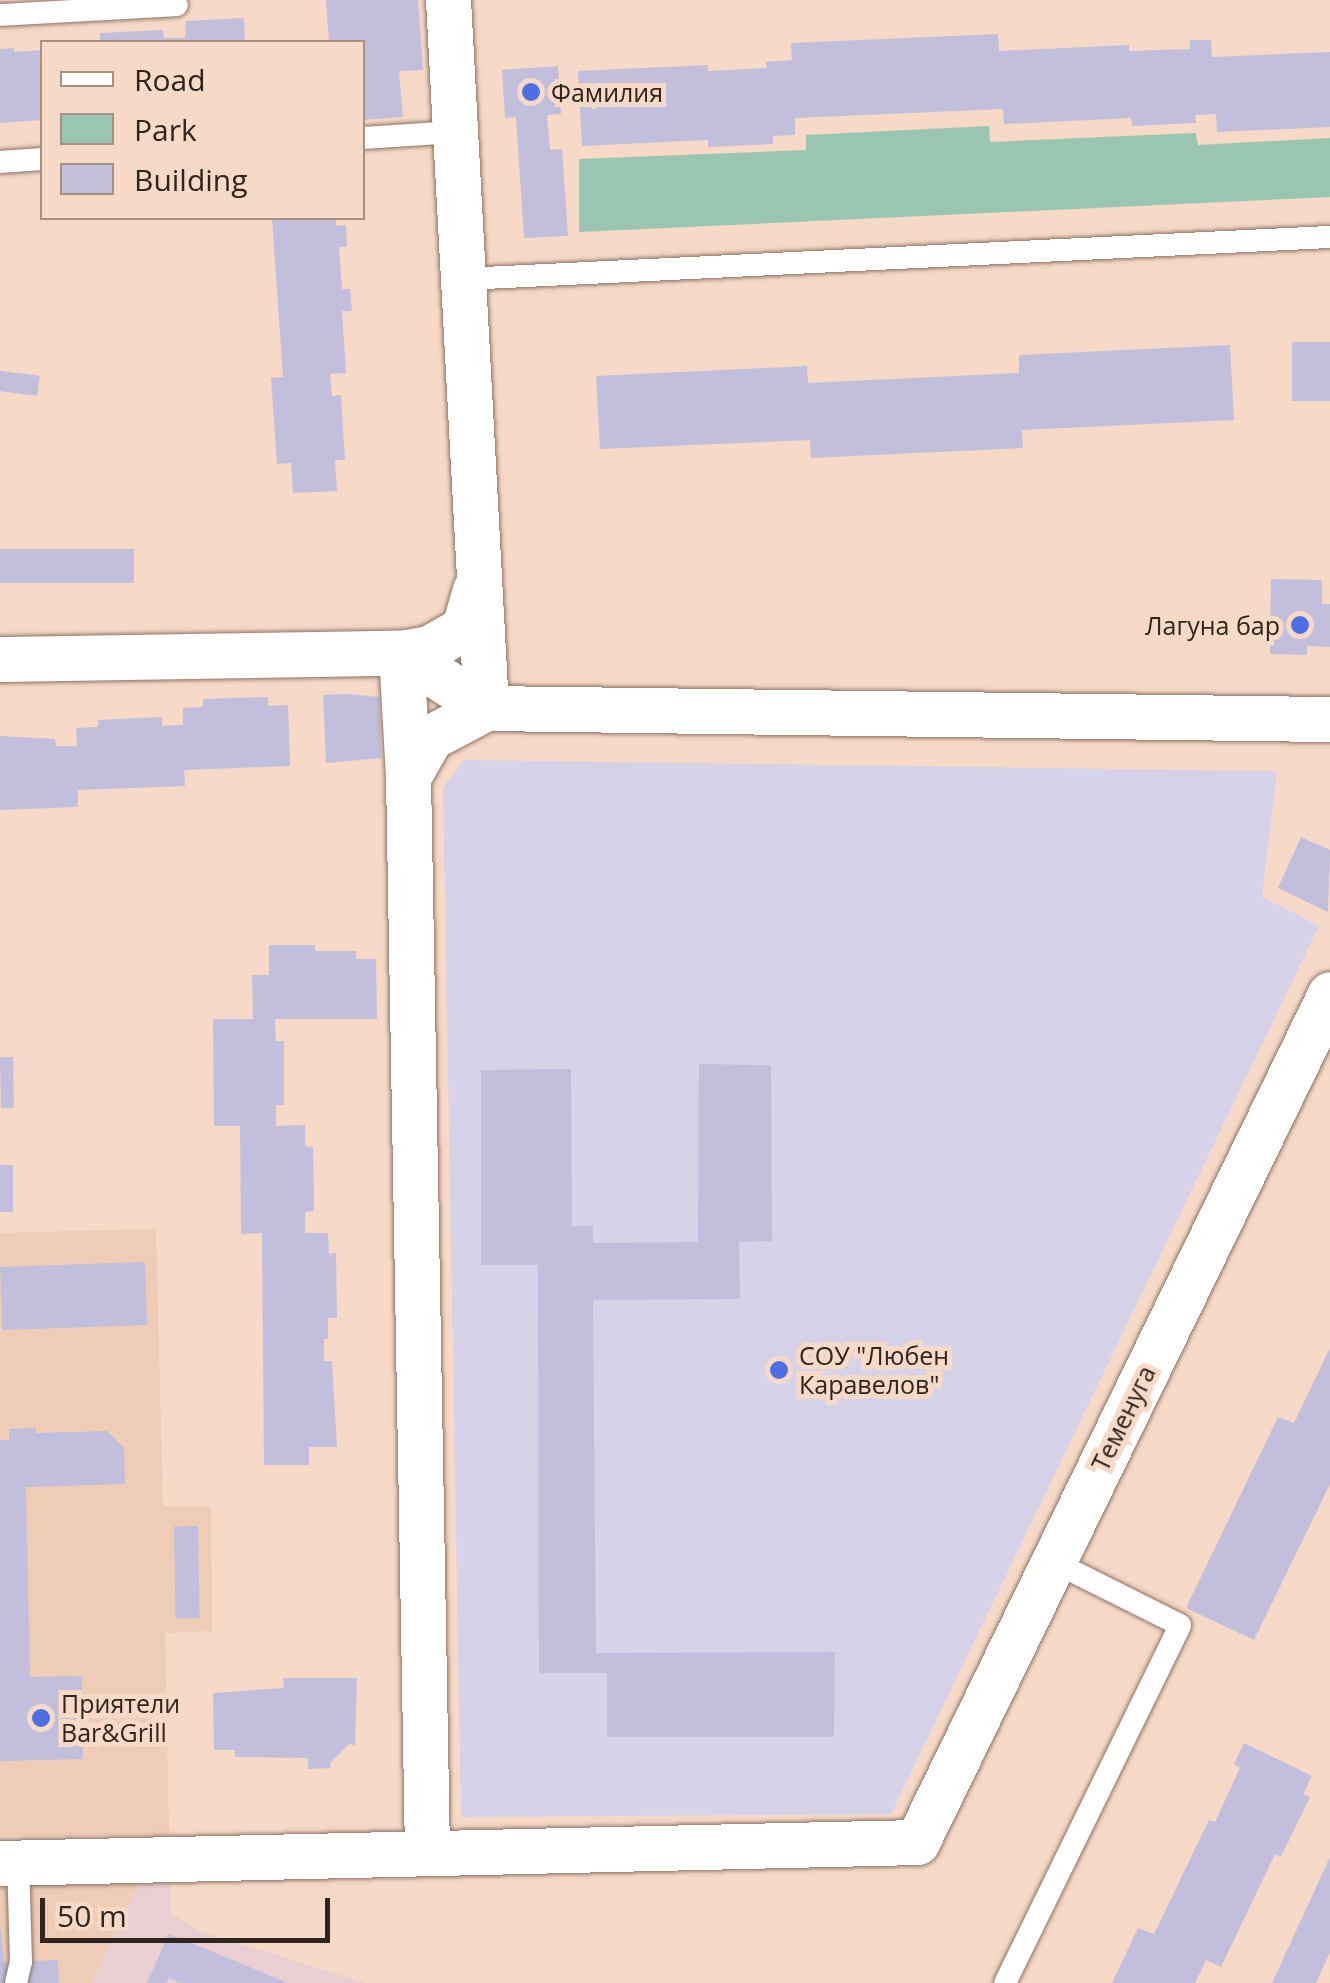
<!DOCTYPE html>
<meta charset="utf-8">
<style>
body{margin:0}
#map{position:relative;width:1330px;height:1983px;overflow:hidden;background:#f6d9c7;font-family:"Open Sans",sans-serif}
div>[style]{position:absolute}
.built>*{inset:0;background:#eeccb5}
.industrial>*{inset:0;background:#e9ced2}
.education>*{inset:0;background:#d6d3e9}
.green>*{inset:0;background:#9ac6b1}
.building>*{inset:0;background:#c1bfdc;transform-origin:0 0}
.roads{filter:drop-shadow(0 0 2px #8d7363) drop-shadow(0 0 2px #8d7363)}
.service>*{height:22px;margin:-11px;padding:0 11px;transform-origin:11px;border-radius:11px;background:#fff}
.minor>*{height:45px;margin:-22.5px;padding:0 22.5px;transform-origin:22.5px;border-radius:22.5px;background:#fff}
.dots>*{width:28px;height:28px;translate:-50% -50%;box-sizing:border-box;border:5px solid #f6d9c7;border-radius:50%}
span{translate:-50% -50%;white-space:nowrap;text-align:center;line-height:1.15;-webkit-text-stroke:10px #f6d9c7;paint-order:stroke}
.poi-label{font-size:25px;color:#30251e}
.left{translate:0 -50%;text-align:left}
.right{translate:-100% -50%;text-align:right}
.street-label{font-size:25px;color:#30251e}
.legend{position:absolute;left:40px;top:40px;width:325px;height:180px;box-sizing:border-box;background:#f6d9c7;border:2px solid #a79183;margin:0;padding:12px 18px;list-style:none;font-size:30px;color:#30251e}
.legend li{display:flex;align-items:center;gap:20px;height:50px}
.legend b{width:50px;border:2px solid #a79183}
.scale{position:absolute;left:40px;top:1898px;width:290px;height:45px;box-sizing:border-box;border:5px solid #30251e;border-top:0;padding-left:12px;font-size:30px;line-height:35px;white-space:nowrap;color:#30251e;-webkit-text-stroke:8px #f6d9c7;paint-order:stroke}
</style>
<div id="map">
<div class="built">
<div style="clip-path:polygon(156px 1229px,163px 1506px,211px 1507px,212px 1631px,165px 1633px,169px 1835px,0 1836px,0 1233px)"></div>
<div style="clip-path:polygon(141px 1878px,92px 1983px,0 1983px,0 1880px)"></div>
</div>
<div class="industrial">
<div style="clip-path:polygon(141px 1878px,170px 1878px,171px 1914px,202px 1932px,365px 1983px,92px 1983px)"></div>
</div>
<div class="education">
<div style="clip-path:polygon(464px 760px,1277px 771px,1262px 897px,1319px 926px,891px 1814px,461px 1817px,443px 788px)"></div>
</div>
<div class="green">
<div style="clip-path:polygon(989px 126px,990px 142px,1196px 133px,1198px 145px,1330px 138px,1330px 197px,579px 232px,579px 159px,806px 150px,806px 135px)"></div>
</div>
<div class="building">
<div style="clip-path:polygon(326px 0,418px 0,423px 70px,399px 71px,403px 117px,362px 120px,362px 42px,329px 42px)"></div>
<div style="clip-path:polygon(244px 18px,245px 42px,100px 42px,100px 33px,163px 30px,164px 38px,185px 38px,186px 21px)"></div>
<div style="clip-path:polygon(998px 34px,999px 51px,1129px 45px,1129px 51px,1190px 49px,1190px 40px,1211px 40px,1212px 57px,1330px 52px,1330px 127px,1217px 132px,1216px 114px,1195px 115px,1196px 123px,1132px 126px,1131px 118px,1004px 124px,1003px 109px,795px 118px,795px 135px,773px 136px,773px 144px,708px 147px,708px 140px,582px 146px,578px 71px,708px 65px,708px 71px,767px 68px,766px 62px,792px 60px,791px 43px)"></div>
<div style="clip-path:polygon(14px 48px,14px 52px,42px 50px,42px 120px,0 123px,0 49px)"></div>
<div style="clip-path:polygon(558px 66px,561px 114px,547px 115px,550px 150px,562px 149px,568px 236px,524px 238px,516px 117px,505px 118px,502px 70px)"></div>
<div style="clip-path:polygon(272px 218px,336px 218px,336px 226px,346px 225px,347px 247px,339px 247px,342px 289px,350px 289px,352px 311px,342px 311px,346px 373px,330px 374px,332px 396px,341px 395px,345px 460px,335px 460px,337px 491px,293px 493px,291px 463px,277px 464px,271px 378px,283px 377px)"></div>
<div style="left:1330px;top:342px;width:59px;height:38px;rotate:90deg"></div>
<div style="clip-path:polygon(1230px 345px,1234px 420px,1022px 430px,1023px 448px,811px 458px,810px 440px,600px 449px,596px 376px,807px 366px,808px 383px,1019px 373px,1019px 355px)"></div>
<div style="left:0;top:371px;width:40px;height:20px;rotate:7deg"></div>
<div style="left:134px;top:549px;width:34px;height:134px;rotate:90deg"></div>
<div style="clip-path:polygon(1271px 579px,1322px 580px,1322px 604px,1330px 604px,1330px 647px,1307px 646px,1307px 655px,1270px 654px)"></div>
<div style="clip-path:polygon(348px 694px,379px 697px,381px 758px,326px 763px,323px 695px)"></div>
<div style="clip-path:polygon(268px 697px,268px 706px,288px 705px,290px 766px,184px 770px,185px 786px,78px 790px,78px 807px,0 810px,0 736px,55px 739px,56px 746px,77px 746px,76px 728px,98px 727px,98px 720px,162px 717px,162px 726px,183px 725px,183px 708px,203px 707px,203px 699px)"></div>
<div style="clip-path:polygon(1301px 837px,1330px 850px,1328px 912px,1278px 888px)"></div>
<div style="clip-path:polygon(269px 945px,315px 945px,315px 951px,356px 951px,356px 959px,376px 959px,377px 1019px,275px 1019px,276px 1041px,284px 1041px,284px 1105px,276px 1105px,276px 1126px,305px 1125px,305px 1146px,313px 1147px,314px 1211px,305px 1212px,305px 1233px,328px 1233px,329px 1254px,336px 1253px,337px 1318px,328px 1318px,328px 1339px,324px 1339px,324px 1361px,332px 1361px,337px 1447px,309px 1447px,309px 1465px,264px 1465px,262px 1233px,241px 1234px,240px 1126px,214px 1126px,213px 1019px,253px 1019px,252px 975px,269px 975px)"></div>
<div style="left:13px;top:1057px;width:51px;height:13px;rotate:89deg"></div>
<div style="clip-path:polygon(699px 1064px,771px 1065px,772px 1241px,739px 1242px,740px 1299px,593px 1300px,596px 1653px,835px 1652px,834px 1737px,607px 1737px,607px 1673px,539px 1673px,538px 1265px,481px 1265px,481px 1070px,571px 1069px,572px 1226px,593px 1226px,593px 1243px,698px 1242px)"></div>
<div style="left:0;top:1165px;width:13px;height:47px"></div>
<div style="left:145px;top:1262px;width:63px;height:145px;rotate:88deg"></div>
<div style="clip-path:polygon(1330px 1348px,1330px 1484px,1254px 1640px,1186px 1608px,1278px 1417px,1294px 1423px)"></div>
<div style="clip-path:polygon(36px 1428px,36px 1433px,107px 1431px,124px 1448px,125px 1484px,26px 1487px,30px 1677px,82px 1676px,83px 1759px,0 1761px,0 1440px,9px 1440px,9px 1429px)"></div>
<div style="left:198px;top:1526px;width:92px;height:24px;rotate:89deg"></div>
<div style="clip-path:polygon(283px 1678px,357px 1678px,355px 1745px,349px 1744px,330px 1763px,331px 1768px,308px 1769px,308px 1758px,235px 1757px,235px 1750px,214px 1750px,213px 1693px,284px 1688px)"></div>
<div style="clip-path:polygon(1244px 1743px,1312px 1776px,1303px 1794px,1310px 1797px,1281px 1857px,1275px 1854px,1221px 1967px,1206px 1960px,1195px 1983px,1112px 1983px,1138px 1928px,1154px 1934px,1209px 1820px,1215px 1822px,1240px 1768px,1234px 1764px)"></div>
<div style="clip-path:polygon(1330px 1857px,1330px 1952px,1316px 1983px,1272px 1983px)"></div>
<div style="clip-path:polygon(0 1924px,4px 1962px,58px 1960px,59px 1983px,0 1983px)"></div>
<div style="clip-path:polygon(169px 1934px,288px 1983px,181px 1983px,169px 1978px,166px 1983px,147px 1983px)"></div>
</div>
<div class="roads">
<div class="service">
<div style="left:0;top:15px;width:177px;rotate:-3.2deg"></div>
<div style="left:362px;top:138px;width:94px;rotate:-3.7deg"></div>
<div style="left:0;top:162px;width:42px;rotate:-4.1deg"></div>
<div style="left:464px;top:279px;width:867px;rotate:-2.78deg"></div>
<div style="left:16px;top:1983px;width:22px;rotate:-77deg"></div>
<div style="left:21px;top:1962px;width:99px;rotate:-91.7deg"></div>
<div style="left:1005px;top:1983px;width:398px;rotate:-63.9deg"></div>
<div style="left:1180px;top:1625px;width:141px;rotate:-153.4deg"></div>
</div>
<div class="minor">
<div style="left:0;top:659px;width:401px;rotate:-0.9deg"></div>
<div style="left:401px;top:653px;width:101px;rotate:32.9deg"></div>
<div style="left:486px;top:708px;width:844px;rotate:0.75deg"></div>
<div style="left:408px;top:777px;width:124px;rotate:-93.2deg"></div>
<div style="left:401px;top:653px;width:28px;rotate:-10deg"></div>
<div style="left:429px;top:648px;width:40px;rotate:-29.7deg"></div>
<div style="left:464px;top:628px;width:40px;rotate:-74deg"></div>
<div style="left:427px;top:1853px;width:1076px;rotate:-91.01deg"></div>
<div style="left:408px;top:777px;width:46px;rotate:-60.1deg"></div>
<div style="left:431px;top:737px;width:62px;rotate:-27.8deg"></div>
<div style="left:486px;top:708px;width:709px;rotate:-93.07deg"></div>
<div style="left:0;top:1863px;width:917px;rotate:-1.31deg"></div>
<div style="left:917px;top:1842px;width:943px;rotate:-64.03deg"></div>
</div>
</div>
<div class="dots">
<div style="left:531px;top:92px;background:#4e6fe3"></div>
<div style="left:1300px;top:625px;background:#4e6fe3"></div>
<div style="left:779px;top:1370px;background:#4e6fe3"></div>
<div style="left:41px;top:1718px;background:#4e6fe3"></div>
</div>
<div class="poi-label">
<span class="left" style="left:551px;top:92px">Фамилия</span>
<span class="right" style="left:1280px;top:625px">Лагуна бар</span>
<span class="left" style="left:799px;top:1370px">СОУ "Любен<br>Каравелов"</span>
<span class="left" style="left:61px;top:1718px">Приятели<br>Bar&amp;Grill</span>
</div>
<div class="street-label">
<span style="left:1123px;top:1418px;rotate:-64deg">Теменуга</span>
</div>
<ul class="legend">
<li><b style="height:12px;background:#fff"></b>Road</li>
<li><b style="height:28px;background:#9ac6b1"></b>Park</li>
<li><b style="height:28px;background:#c1bfdc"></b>Building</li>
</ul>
<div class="scale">50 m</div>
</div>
